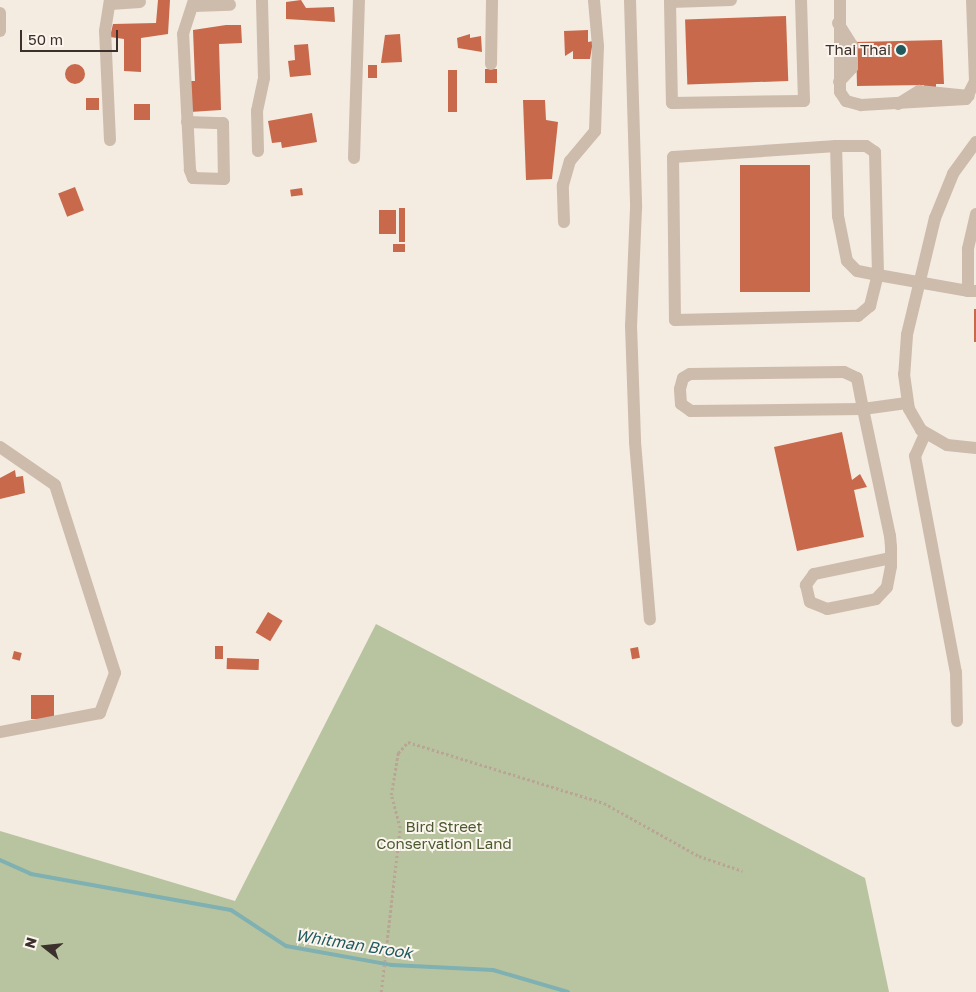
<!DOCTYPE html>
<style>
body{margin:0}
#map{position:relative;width:976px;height:992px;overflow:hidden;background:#f4ebe1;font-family:"Golos Text",sans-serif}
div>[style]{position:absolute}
.green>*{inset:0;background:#b8c4a0}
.stream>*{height:4px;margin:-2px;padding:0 2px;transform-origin:2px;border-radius:2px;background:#7fb0b2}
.building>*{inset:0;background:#c8694b;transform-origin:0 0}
.round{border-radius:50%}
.path>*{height:2.5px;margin-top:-1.25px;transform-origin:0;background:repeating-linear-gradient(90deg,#b9a596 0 2.5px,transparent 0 5px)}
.minor>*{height:12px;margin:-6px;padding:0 6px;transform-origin:6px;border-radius:6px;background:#cdbbac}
.dots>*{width:14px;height:14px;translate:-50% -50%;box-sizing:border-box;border:2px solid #fbf5ee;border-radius:50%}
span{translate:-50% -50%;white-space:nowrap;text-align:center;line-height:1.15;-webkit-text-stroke:4px #fbf5ee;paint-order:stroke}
.poi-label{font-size:15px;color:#3b302b}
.right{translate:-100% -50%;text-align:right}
.park-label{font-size:15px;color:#4a5a2e}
.water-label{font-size:16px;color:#1f5a5e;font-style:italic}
.north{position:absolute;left:20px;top:922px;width:50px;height:50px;-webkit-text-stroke:4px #fbf5ee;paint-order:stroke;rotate:286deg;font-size:14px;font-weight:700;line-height:20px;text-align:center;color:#3b302b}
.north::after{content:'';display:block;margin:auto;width:18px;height:22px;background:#3b302b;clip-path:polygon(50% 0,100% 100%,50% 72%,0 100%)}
.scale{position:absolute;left:20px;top:30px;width:98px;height:22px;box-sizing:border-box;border:2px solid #3b302b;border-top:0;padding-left:6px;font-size:15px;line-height:18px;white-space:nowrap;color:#3b302b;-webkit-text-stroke:4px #fbf5ee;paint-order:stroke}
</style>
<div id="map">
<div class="green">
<div style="clip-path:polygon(376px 624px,865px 878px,889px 992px,0 992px,0 831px,235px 901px)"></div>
</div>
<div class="stream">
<div style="left:0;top:860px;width:34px;rotate:24deg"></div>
<div style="left:31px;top:874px;width:203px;rotate:10.2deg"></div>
<div style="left:231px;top:910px;width:66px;rotate:33.2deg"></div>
<div style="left:286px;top:946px;width:108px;rotate:10.2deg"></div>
<div style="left:392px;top:965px;width:101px;rotate:2.8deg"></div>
<div style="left:493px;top:970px;width:78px;rotate:16.3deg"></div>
</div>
<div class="building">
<div style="clip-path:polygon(158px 0,170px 0,168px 34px,141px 38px,141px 72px,124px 71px,124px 39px,110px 37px,113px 24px,156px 23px)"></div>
<div style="clip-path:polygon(301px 0,306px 8px,334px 7px,335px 22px,286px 19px,286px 2px)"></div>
<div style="left:786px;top:16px;width:65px;height:101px;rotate:88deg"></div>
<div style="clip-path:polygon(226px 25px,241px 25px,242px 43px,219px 44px,221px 110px,190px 112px,189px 81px,195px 81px,193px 30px)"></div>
<div style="clip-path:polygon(588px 30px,588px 42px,593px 41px,590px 59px,573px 59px,573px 51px,565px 56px,564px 31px)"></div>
<div style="clip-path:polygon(400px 34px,402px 62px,381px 63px,385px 35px)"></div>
<div style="clip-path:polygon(470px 34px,470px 38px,481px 36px,482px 52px,458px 48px,457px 38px)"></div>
<div style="clip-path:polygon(942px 40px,944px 84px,936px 84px,936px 95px,925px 95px,924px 85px,857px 86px,856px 42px)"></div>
<div style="clip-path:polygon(308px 44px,311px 75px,290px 77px,288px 61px,295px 60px,294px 45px)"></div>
<div class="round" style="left:65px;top:64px;width:20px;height:20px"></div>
<div style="left:368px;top:65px;width:9px;height:13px"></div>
<div style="left:485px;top:69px;width:12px;height:14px"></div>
<div style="left:448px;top:70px;width:9px;height:42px"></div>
<div style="left:99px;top:98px;width:12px;height:13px;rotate:90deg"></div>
<div style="clip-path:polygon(523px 100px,545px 100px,546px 120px,558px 122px,552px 179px,526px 180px)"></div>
<div style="left:134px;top:104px;width:16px;height:16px"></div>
<div style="clip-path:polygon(312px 113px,317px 142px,282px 148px,281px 142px,272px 143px,268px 121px)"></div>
<div style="left:810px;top:165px;width:127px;height:70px;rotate:90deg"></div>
<div style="left:75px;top:187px;width:25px;height:18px;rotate:69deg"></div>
<div style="left:302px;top:188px;width:7px;height:12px;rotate:82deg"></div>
<div style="left:399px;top:208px;width:6px;height:34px"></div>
<div style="left:396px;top:210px;width:24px;height:17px;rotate:90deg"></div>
<div style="left:393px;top:244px;width:12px;height:8px"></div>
<div style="left:974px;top:309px;width:2px;height:33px"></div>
<div style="clip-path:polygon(842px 432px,852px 480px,860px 474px,867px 487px,854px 490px,864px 537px,797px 551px,774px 447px)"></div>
<div style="clip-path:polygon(15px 470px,16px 477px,23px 476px,25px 493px,0 499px,0 478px)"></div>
<div style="left:268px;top:612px;width:17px;height:24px;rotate:31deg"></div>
<div style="left:215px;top:646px;width:8px;height:13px"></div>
<div style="left:638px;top:647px;width:11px;height:8px;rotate:80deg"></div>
<div style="left:14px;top:651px;width:8px;height:8px;rotate:14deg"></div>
<div style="left:227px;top:658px;width:32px;height:11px;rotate:2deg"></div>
<div style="left:31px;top:695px;width:23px;height:24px"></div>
</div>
<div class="path">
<div style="left:381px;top:992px;width:165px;rotate:-83.4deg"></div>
<div style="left:400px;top:828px;width:34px;rotate:-105deg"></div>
<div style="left:391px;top:795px;width:43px;rotate:-80.5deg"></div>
<div style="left:398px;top:753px;width:15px;rotate:-48deg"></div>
<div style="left:408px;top:742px;width:205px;rotate:17.3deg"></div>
<div style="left:604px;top:803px;width:109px;rotate:29.2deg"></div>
<div style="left:699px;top:856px;width:46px;rotate:18.8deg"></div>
</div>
<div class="minor">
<div style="left:630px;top:0;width:208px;rotate:88.3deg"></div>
<div style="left:636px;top:208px;width:117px;rotate:92.4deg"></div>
<div style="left:631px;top:325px;width:117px;rotate:88deg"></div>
<div style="left:635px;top:442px;width:178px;rotate:85.2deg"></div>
<div style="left:731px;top:0;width:61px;rotate:178.1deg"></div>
<div style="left:670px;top:2px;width:101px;rotate:88.9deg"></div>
<div style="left:672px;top:103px;width:132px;rotate:-0.9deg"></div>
<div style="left:804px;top:101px;width:101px;rotate:-91.7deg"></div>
<div style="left:840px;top:0;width:92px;rotate:90deg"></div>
<div style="left:840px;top:92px;width:11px;rotate:56deg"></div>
<div style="left:846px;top:101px;width:16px;rotate:15deg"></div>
<div style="left:861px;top:105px;width:105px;rotate:-3.3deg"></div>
<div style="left:966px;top:99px;width:20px;rotate:-63deg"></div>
<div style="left:975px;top:81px;width:81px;rotate:-92.1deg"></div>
<div style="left:110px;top:4px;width:30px;rotate:-4deg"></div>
<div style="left:194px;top:6px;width:36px;rotate:-2deg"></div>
<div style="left:0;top:13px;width:18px;rotate:90deg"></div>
<div style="left:838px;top:23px;width:26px;rotate:58deg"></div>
<div style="left:852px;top:45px;width:23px;rotate:90deg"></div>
<div style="left:852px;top:68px;width:19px;rotate:133deg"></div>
<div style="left:491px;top:64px;width:64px;rotate:-89.1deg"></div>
<div style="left:898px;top:104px;width:25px;rotate:-32deg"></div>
<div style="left:919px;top:91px;width:50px;rotate:5.7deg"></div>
<div style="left:187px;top:122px;width:36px;rotate:2deg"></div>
<div style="left:223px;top:123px;width:56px;rotate:89deg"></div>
<div style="left:224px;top:179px;width:31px;rotate:-178deg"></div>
<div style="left:193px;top:178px;width:9px;rotate:-111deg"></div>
<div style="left:190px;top:170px;width:136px;rotate:-92.9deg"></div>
<div style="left:183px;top:34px;width:36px;rotate:-72deg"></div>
<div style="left:110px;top:140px;width:109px;rotate:-92.6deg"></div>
<div style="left:105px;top:31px;width:31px;rotate:-81deg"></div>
<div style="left:976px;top:142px;width:39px;rotate:126deg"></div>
<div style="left:953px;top:174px;width:48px;rotate:112.2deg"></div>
<div style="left:935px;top:218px;width:120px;rotate:103.5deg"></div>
<div style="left:907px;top:335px;width:39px;rotate:94deg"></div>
<div style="left:904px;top:374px;width:35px;rotate:82deg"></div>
<div style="left:909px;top:409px;width:24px;rotate:60deg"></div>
<div style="left:921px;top:430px;width:30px;rotate:30deg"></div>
<div style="left:947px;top:445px;width:29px;rotate:6deg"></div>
<div style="left:836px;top:146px;width:163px;rotate:176.1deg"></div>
<div style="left:673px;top:157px;width:163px;rotate:89.3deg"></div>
<div style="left:675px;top:320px;width:183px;rotate:-1.3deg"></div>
<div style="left:858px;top:316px;width:16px;rotate:-40deg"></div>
<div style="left:870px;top:306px;width:32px;rotate:-76deg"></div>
<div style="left:878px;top:275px;width:91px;rotate:10.1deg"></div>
<div style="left:836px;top:146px;width:30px"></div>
<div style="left:866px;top:146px;width:11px;rotate:34deg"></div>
<div style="left:875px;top:152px;width:123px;rotate:88.6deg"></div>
<div style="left:878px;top:275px;width:21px;rotate:-169deg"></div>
<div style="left:857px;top:271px;width:14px;rotate:-135deg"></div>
<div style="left:847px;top:261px;width:46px;rotate:-101.3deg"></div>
<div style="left:838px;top:216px;width:70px;rotate:-91.6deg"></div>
<div style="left:258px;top:151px;width:40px;rotate:-91.4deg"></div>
<div style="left:257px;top:111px;width:34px;rotate:-78deg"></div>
<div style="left:264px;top:78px;width:78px;rotate:-91.5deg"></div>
<div style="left:354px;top:158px;width:158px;rotate:-88.2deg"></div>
<div style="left:976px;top:214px;width:36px;rotate:103deg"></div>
<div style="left:968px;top:249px;width:42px;rotate:90deg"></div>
<div style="left:968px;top:291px;width:8px"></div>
<div style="left:564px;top:222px;width:37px;rotate:-92deg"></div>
<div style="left:563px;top:185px;width:25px;rotate:-74deg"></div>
<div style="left:570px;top:161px;width:39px;rotate:-50deg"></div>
<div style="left:595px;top:131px;width:85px;rotate:-88deg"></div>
<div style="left:598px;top:46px;width:46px;rotate:-95deg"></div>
<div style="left:925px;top:434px;width:24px;rotate:114deg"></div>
<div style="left:915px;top:456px;width:220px;rotate:79.3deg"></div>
<div style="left:956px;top:672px;width:49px;rotate:88.8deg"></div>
<div style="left:0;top:447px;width:67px;rotate:34.6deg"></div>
<div style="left:55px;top:485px;width:197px;rotate:72.3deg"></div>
<div style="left:115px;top:673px;width:43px;rotate:110.6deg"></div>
<div style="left:100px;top:713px;width:102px;rotate:169.2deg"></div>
<div style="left:891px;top:558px;width:79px;rotate:168.3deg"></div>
<div style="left:814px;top:574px;width:14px;rotate:126deg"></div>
<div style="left:806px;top:585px;width:17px;rotate:77deg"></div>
<div style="left:810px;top:602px;width:18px;rotate:22deg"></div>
<div style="left:827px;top:609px;width:50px;rotate:-11.5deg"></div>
<div style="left:876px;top:599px;width:16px;rotate:-47deg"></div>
<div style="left:887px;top:587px;width:21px;rotate:-79deg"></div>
<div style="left:891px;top:566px;width:19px;rotate:-90deg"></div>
<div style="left:891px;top:547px;width:11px;rotate:-95deg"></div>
<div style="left:890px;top:536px;width:130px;rotate:-102deg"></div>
<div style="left:863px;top:409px;width:172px;rotate:179.3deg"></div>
<div style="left:691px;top:411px;width:12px;rotate:-145deg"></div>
<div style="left:681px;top:404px;width:15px;rotate:-94deg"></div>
<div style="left:680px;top:389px;width:11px;rotate:-75deg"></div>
<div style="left:683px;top:378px;width:8px;rotate:-30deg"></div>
<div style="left:690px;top:374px;width:154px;rotate:-0.7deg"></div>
<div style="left:844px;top:372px;width:14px;rotate:25deg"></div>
<div style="left:857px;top:378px;width:32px;rotate:79deg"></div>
<div style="left:863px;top:409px;width:44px;rotate:-7.8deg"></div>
</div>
<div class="dots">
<div style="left:901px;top:50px;background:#1f5a5e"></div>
</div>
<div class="poi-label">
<span class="right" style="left:891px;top:50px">Thai Thai</span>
</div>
<div class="park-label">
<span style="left:444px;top:835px">Bird Street<br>Conservation Land</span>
</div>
<div class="water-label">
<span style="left:354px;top:944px;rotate:9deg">Whitman Brook</span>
</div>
<div class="north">N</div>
<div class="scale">50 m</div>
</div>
